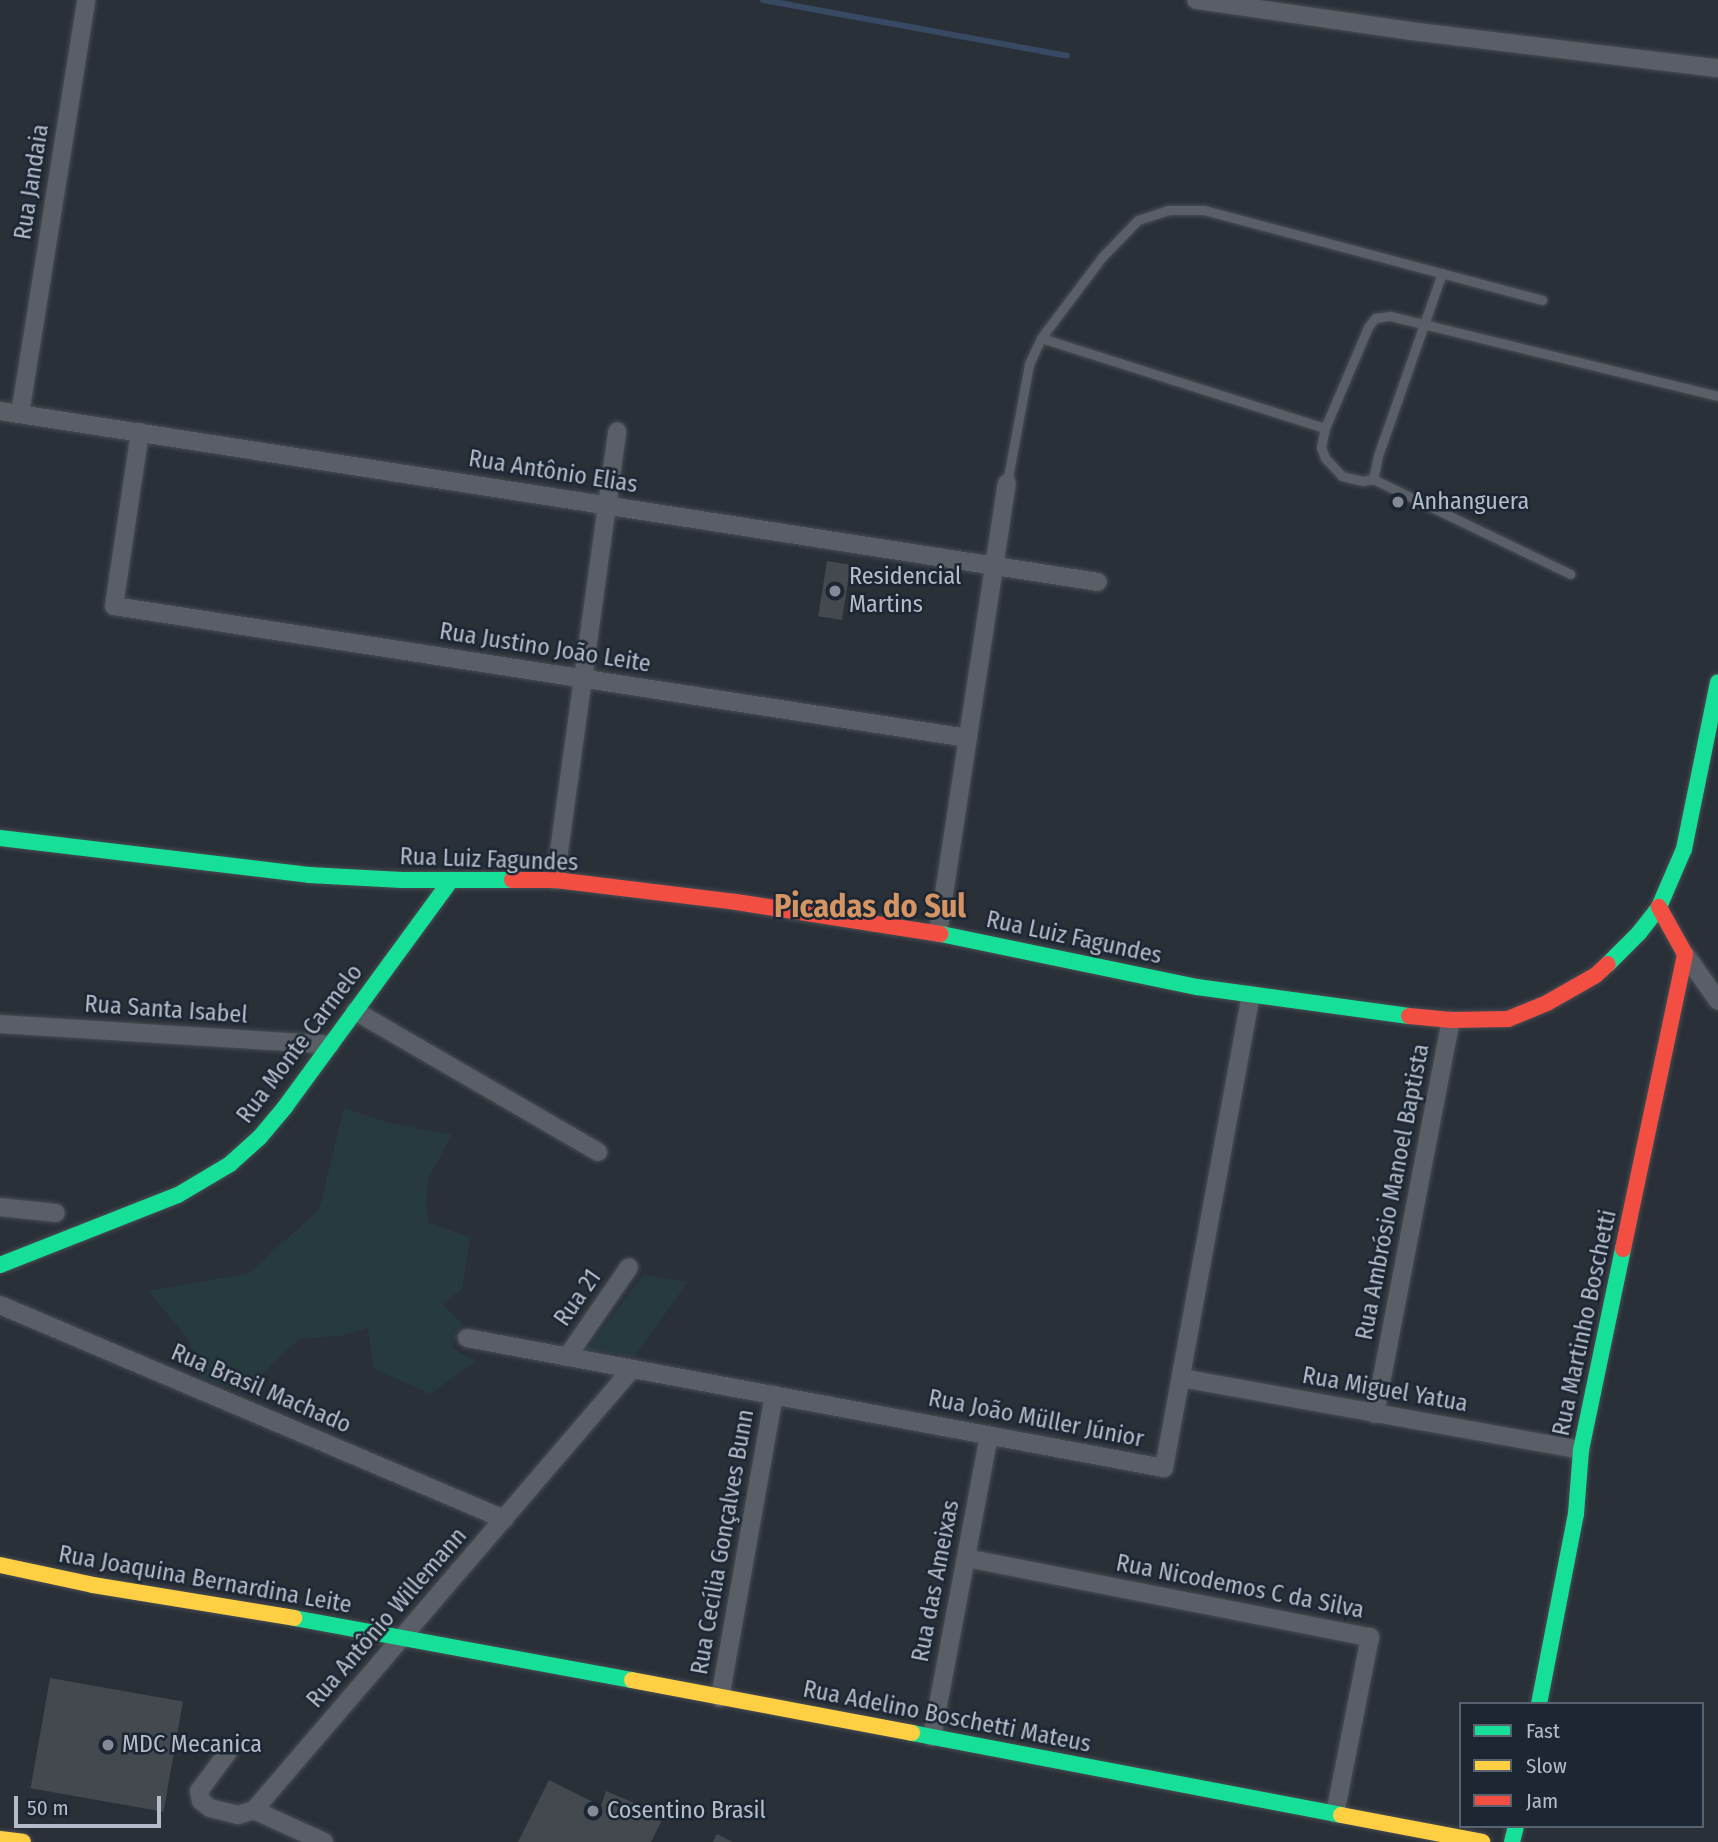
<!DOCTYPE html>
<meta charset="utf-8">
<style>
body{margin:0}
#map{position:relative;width:1718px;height:1842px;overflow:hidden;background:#2a3038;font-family:"Fira Sans Condensed",sans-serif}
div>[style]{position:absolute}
.green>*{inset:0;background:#273a3e}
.stream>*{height:6px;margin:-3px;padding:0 3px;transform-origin:3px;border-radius:3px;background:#384963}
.building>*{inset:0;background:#444950;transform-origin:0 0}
.roads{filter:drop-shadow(0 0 2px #484c53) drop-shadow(0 0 2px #484c53)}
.lane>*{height:9px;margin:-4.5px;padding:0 4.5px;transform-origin:4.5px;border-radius:4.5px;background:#5a5e66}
.street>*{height:18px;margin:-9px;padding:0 9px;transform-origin:9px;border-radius:9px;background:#5a5e66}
.fast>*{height:16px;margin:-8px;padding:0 8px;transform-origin:8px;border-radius:8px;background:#16e098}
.slow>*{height:16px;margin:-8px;padding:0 8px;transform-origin:8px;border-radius:8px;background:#ffcf43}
.jam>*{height:16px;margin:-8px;padding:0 8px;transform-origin:8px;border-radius:8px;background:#f24e42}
.dots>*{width:19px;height:19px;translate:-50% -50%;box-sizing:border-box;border:4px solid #1d2633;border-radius:50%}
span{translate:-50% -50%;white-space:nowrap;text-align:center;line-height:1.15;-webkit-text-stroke:5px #1d2633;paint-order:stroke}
.street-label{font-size:24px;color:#b4bcc9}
.poi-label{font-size:24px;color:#b4bcc9}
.left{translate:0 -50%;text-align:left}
.district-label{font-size:32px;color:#d59563;font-weight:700}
.legend{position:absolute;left:1459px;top:1702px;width:245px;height:126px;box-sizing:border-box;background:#1d2633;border:2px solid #59626f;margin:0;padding:9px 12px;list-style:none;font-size:21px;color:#b4bcc9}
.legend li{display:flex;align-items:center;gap:14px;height:35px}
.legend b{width:35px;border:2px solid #59626f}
.scale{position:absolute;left:14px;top:1796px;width:147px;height:32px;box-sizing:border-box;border:4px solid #b4bcc9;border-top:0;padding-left:9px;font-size:21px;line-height:24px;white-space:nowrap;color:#b4bcc9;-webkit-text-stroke:5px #1d2633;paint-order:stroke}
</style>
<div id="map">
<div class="green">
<div style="clip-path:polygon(344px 1108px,390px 1123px,452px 1135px,428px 1179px,426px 1207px,429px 1223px,470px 1237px,462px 1289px,442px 1304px,463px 1324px,452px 1348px,476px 1361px,430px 1394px,373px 1368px,368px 1328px,340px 1336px,299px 1339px,242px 1393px,200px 1377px,189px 1340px,148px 1291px,249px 1273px,319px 1210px)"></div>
<div style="clip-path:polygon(643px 1275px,688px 1282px,634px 1357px,587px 1349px)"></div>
</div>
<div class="stream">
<div style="left:763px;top:0;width:309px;rotate:10.4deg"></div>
</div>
<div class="building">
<div style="left:827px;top:561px;width:24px;height:56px;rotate:9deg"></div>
<div style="left:50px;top:1678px;width:135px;height:112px;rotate:10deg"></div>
<div style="clip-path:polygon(549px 1780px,601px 1806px,606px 1791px,664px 1816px,651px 1842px,518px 1842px)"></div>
<div style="clip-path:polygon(717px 1834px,733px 1842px,713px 1842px)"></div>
</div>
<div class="roads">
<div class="lane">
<div style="left:1442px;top:273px;width:194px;rotate:109.3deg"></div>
<div style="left:1378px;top:456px;width:24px;rotate:102deg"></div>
<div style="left:1373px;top:479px;width:219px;rotate:25.7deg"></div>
<div style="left:1041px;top:338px;width:298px;rotate:17.6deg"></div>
<div style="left:1373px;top:479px;width:10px;rotate:169deg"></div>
<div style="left:1363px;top:481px;width:22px;rotate:-167deg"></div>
<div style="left:1342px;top:476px;width:25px;rotate:-133deg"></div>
<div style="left:1325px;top:458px;width:12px;rotate:-110deg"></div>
<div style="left:1321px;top:447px;width:19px;rotate:-78deg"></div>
<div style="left:1325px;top:428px;width:110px;rotate:-66.9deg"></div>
<div style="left:1368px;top:327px;width:11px;rotate:-52deg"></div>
<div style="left:1375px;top:318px;width:15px;rotate:-8deg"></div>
<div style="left:1390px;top:316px;width:338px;rotate:13.7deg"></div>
<div style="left:1007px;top:483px;width:121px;rotate:-79.5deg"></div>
<div style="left:1029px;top:364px;width:29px;rotate:-65deg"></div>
<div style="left:1041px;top:338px;width:101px;rotate:-53deg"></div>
<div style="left:1102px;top:257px;width:52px;rotate:-45.8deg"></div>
<div style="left:1138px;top:220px;width:32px;rotate:-18deg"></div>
<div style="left:1168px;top:210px;width:36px"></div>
<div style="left:1204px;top:210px;width:350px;rotate:14.9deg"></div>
</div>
<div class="street">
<div style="left:1196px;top:0;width:216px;rotate:8.2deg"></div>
<div style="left:1410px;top:31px;width:310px;rotate:6.9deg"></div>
<div style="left:0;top:411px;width:1111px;rotate:8.85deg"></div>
<div style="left:20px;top:414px;width:419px;rotate:-80.9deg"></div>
<div style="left:140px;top:432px;width:176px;rotate:98.5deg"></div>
<div style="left:114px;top:606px;width:864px;rotate:8.79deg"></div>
<div style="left:555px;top:880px;width:453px;rotate:-82.1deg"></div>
<div style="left:938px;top:933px;width:455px;rotate:-81.3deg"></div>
<div style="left:1685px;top:954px;width:57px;rotate:54.9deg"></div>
<div style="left:355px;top:1011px;width:281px;rotate:30.1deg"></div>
<div style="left:0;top:1024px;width:331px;rotate:3.6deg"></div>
<div style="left:0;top:1207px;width:56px;rotate:6.1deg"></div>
<div style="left:0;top:1305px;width:548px;rotate:23.01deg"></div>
<div style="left:467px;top:1338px;width:709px;rotate:10.57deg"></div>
<div style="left:1164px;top:1468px;width:481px;rotate:-79.6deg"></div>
<div style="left:567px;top:1357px;width:109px;rotate:-55.4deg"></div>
<div style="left:1181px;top:1378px;width:406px;rotate:10.2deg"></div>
<div style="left:1375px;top:1414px;width:401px;rotate:-79.1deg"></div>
<div style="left:966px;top:1558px;width:412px;rotate:11.1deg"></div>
<div style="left:1370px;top:1637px;width:180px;rotate:101.2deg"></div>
<div style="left:720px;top:1698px;width:308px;rotate:-79.9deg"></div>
<div style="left:932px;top:1737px;width:307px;rotate:-79.3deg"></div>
<div style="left:228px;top:1752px;width:49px;rotate:126.6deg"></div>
<div style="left:199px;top:1791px;width:10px;rotate:79deg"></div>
<div style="left:201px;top:1801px;width:11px;rotate:38deg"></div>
<div style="left:210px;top:1808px;width:29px;rotate:14deg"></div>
<div style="left:238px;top:1815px;width:17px;rotate:-17deg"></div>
<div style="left:254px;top:1810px;width:581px;rotate:-49.4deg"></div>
<div style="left:254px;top:1810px;width:77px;rotate:24.6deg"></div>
</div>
<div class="fast">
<div style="left:0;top:838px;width:311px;rotate:6.8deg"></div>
<div style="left:309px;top:875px;width:93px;rotate:3.1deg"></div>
<div style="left:402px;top:880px;width:110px"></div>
<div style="left:941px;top:934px;width:261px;rotate:11.7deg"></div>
<div style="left:1197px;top:987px;width:214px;rotate:7.8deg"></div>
<div style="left:1608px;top:964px;width:44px;rotate:-45deg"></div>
<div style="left:1639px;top:933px;width:33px;rotate:-52deg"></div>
<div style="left:1659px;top:907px;width:63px;rotate:-66.7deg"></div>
<div style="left:1684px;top:849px;width:170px;rotate:-78.5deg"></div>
<div style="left:0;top:1265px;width:191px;rotate:-21.5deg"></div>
<div style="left:178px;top:1195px;width:61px;rotate:-30.8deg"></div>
<div style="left:230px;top:1164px;width:40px;rotate:-42deg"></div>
<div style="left:260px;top:1137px;width:39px;rotate:-50deg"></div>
<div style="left:285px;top:1107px;width:281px;rotate:-53.8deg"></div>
<div style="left:294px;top:1618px;width:344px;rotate:10.4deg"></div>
<div style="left:1539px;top:1704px;width:194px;rotate:-79deg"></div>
<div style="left:1576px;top:1514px;width:64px;rotate:-85.5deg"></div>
<div style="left:1581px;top:1450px;width:205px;rotate:-78.2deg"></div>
<div style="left:912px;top:1733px;width:437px;rotate:10.8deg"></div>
<div style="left:1512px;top:1842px;width:16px;rotate:-76deg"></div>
</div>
<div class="slow">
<div style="left:0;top:1565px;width:95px;rotate:12.1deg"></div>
<div style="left:93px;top:1585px;width:204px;rotate:9.3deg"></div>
<div style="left:632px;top:1680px;width:285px;rotate:10.7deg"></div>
<div style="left:1341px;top:1815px;width:144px;rotate:10.8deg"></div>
<div style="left:0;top:1839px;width:23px;rotate:7deg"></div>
</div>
<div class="jam">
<div style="left:512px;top:880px;width:43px"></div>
<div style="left:555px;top:880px;width:182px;rotate:6.9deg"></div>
<div style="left:736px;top:902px;width:207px;rotate:8.9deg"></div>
<div style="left:1409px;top:1016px;width:42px;rotate:5.4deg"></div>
<div style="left:1451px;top:1020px;width:57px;rotate:-1deg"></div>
<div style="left:1508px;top:1019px;width:42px;rotate:-22.3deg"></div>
<div style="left:1547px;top:1003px;width:56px;rotate:-29.7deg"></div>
<div style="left:1596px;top:975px;width:16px;rotate:-43deg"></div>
<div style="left:1623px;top:1249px;width:301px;rotate:-78.1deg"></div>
<div style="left:1685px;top:954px;width:54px;rotate:-119deg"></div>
</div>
</div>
<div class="dots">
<div style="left:1398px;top:502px;background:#848b96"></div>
<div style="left:835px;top:591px;background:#848b96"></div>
<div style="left:108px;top:1745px;background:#848b96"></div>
<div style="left:593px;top:1811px;background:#848b96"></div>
</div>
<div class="street-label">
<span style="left:32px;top:182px;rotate:-81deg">Rua Jandaia</span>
<span style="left:553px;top:472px;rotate:9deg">Rua Antônio Elias</span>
<span style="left:545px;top:648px;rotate:9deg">Rua Justino João Leite</span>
<span style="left:489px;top:860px;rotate:2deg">Rua Luiz Fagundes</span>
<span style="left:1074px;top:938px;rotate:12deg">Rua Luiz Fagundes</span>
<span style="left:166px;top:1010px;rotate:4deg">Rua Santa Isabel</span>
<span style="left:300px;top:1044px;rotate:-53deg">Rua Monte Carmelo</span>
<span style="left:1393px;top:1192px;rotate:-79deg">Rua Ambrósio Manoel Baptista</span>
<span style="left:578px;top:1298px;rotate:-55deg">Rua 21</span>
<span style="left:1585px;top:1323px;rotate:-78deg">Rua Martinho Boschetti</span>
<span style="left:261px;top:1389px;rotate:23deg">Rua Brasil Machado</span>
<span style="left:1385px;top:1390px;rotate:10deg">Rua Miguel Yatua</span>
<span style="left:1036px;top:1419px;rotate:11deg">Rua João Müller Júnior</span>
<span style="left:723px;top:1542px;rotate:-80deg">Rua Cecília Gonçalves Bunn</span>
<span style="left:205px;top:1580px;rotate:10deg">Rua Joaquina Bernardina Leite</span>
<span style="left:936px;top:1581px;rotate:-79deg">Rua das Ameixas</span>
<span style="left:1240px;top:1587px;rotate:11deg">Rua Nicodemos C da Silva</span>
<span style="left:387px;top:1618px;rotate:-49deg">Rua Antônio Willemann</span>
<span style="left:947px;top:1717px;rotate:11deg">Rua Adelino Boschetti Mateus</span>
</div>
<div class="poi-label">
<span class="left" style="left:1412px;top:502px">Anhanguera</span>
<span class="left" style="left:849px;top:591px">Residencial<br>Martins</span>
<span class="left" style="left:122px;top:1745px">MDC Mecanica</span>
<span class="left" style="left:607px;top:1811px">Cosentino Brasil</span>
</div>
<div class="district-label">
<span style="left:870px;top:906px">Picadas do Sul</span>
</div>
<ul class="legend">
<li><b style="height:9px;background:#16e098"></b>Fast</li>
<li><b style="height:9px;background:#ffcf43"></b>Slow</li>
<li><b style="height:9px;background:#f24e42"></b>Jam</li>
</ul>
<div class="scale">50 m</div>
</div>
